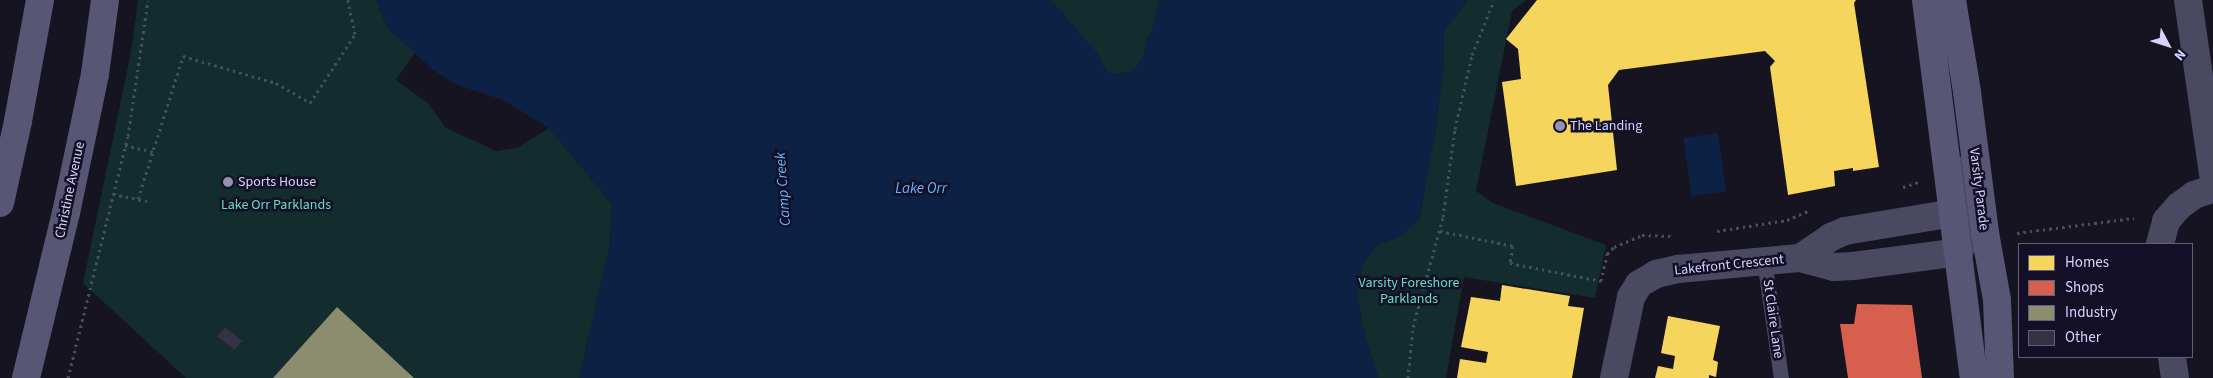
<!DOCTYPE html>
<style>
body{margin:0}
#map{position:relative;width:2213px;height:378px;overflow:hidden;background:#161421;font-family:"Source Sans 3",sans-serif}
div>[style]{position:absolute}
.green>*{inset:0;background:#132c2d}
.water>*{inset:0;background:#0d2144;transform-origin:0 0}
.homes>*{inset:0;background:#f6d55c}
.shops>*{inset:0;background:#d6604d}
.industry>*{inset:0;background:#8c8c6e}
.building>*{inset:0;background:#343243;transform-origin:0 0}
.path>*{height:3px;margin-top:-1.5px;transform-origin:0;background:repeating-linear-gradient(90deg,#44505f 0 2.5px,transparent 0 6.5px)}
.lane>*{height:15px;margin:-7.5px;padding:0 7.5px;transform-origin:7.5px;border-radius:7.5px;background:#4a4962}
.street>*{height:28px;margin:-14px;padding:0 14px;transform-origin:14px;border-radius:14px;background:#4a4962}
.secondary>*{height:28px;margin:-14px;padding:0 14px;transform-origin:14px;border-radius:14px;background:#575674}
.dots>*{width:14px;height:14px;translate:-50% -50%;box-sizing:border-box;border:2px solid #130f26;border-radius:50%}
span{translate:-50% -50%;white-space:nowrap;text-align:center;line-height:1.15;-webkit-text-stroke:5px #130f26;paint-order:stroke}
.poi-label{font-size:14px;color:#d9d4ff}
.left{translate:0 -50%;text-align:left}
.street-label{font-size:14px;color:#d9d4ff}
.park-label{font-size:14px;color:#5fe0c0}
.water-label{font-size:15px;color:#62b6ff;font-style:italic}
.legend{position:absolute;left:2018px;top:243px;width:175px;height:115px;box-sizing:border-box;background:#130f26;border:1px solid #625e7d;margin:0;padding:6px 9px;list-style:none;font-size:15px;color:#d9d4ff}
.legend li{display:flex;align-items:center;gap:10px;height:25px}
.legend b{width:25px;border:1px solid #625e7d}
.north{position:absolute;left:2143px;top:20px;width:50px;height:50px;-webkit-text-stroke:4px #130f26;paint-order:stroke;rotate:130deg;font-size:14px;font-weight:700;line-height:20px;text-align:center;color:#d9d4ff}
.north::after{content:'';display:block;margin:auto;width:18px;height:22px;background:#d9d4ff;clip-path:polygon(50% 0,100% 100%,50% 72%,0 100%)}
</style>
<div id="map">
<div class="green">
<div style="clip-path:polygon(138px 0,376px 0,387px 27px,415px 52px,396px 80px,428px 103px,446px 128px,496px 151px,517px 148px,549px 128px,612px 204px,610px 245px,579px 378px,186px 378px,83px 283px,131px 52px)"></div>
<div style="clip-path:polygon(1051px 0,1159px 0,1153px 28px,1146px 41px,1143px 59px,1130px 72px,1108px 74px,1097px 54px)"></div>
<div style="clip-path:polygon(1467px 0,1526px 0,1512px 11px,1476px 191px,1493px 203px,1606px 245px,1595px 298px,1464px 277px,1446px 378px,1378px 378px,1363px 328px,1357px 290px,1363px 264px,1378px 244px,1399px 237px,1419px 220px,1435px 133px,1443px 70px,1444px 32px)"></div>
</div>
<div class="water">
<div style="clip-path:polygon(376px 0,1051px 0,1098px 54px,1108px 74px,1130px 72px,1143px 59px,1146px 41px,1153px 28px,1159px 0,1467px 0,1444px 32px,1443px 70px,1435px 133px,1419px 220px,1399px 237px,1378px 244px,1363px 264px,1357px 290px,1363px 328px,1378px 378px,579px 378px,610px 245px,612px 204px,549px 128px,503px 100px,455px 84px,433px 70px,387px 27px)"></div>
<div style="left:1718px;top:133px;width:59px;height:35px;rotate:82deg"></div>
</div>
<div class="homes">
<div style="clip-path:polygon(1537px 0,1856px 0,1854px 3px,1879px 167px,1853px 171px,1853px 168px,1834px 171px,1835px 186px,1788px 195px,1770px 67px,1775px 61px,1765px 51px,1619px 70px,1608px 85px,1617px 170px,1516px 186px,1502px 82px,1521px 79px,1518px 49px,1506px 39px)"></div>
<div style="clip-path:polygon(1502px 285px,1570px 296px,1568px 306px,1584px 308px,1572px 378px,1457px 378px,1460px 359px,1486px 363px,1488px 352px,1461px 347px,1471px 297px,1500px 301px)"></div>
<div style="clip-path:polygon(1668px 316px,1720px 326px,1713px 360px,1718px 362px,1716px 377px,1709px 375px,1709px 378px,1655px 378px,1658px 366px,1673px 369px,1675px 356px,1661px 353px)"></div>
</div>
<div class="shops">
<div style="clip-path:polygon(1857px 304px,1912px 305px,1922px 378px,1848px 378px,1840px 324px,1854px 324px)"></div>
</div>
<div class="industry">
<div style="clip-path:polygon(337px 307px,414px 378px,273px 378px)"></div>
</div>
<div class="building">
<div style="left:225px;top:327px;width:22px;height:12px;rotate:39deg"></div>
</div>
<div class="path">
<div style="left:125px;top:145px;width:29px;rotate:14deg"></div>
<div style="left:1903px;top:187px;width:16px;rotate:-18deg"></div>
<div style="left:113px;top:194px;width:35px;rotate:12deg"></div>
<div style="left:138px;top:199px;width:150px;rotate:-72.5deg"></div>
<div style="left:183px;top:56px;width:97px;rotate:16.2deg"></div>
<div style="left:276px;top:83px;width:39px;rotate:30deg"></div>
<div style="left:310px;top:103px;width:82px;rotate:-56.9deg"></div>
<div style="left:355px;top:34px;width:35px;rotate:-102deg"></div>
<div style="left:1440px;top:231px;width:75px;rotate:11.6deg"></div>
<div style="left:1513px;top:246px;width:17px;rotate:100deg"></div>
<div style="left:1510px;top:263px;width:93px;rotate:11.2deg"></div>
<div style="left:1717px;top:231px;width:71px;rotate:-8.9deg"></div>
<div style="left:1787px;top:220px;width:25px;rotate:-23deg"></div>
<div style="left:2017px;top:233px;width:118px;rotate:-7.3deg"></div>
<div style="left:1601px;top:281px;width:28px;rotate:-77deg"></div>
<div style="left:1607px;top:254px;width:10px;rotate:-45deg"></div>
<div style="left:1614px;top:247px;width:30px;rotate:-23deg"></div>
<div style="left:1642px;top:235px;width:32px;rotate:2deg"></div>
<div style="left:68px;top:378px;width:249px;rotate:-76.1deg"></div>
<div style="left:128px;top:136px;width:137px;rotate:-81.6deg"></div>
<div style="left:1408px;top:378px;width:51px;rotate:-84.4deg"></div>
<div style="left:1413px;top:327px;width:114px;rotate:-74.7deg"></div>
<div style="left:1443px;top:217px;width:89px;rotate:-82.2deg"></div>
<div style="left:1455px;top:129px;width:76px;rotate:-77.1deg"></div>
<div style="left:1472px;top:55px;width:59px;rotate:-68.2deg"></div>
</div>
<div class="lane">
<div style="left:1764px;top:260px;width:119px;rotate:81.8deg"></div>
</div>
<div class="street">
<div style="left:2188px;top:0;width:176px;rotate:81.8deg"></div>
<div style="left:2160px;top:244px;width:24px;rotate:-75deg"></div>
<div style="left:2166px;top:221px;width:20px;rotate:-49deg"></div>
<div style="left:2179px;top:206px;width:19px;rotate:-36deg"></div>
<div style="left:2194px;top:195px;width:20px;rotate:-18deg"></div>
<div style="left:1800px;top:258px;width:37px;rotate:-34deg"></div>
<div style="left:1831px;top:237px;width:15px;rotate:-23deg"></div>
<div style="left:1845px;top:231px;width:110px;rotate:-9.4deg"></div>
<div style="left:1954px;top:213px;width:22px;rotate:58deg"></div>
<div style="left:2172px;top:357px;width:21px;rotate:82deg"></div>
<div style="left:1614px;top:378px;width:83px;rotate:-78.1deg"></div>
<div style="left:1631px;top:297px;width:15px;rotate:-58deg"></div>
<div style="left:1639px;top:284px;width:20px;rotate:-30deg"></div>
<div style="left:1656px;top:274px;width:23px;rotate:-13deg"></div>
<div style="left:1678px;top:269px;width:122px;rotate:-5.2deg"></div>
<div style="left:1800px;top:258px;width:35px;rotate:15deg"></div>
<div style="left:1834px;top:267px;width:19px;rotate:-3deg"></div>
<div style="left:1853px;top:266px;width:107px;rotate:-7.5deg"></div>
<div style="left:1959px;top:252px;width:20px;rotate:-66deg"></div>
<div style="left:1967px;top:234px;width:28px;rotate:-88deg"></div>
<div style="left:1968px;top:206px;width:36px;rotate:-98deg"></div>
</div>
<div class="secondary">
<div style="left:1926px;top:0;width:381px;rotate:82.8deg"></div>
<div style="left:1952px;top:0;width:93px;rotate:80.7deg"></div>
<div style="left:1967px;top:92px;width:142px;rotate:82.7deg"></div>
<div style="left:1985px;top:233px;width:68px;rotate:79.8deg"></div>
<div style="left:1997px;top:300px;width:78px;rotate:87.8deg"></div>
<div style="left:0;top:203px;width:84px;rotate:-77.6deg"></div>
<div style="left:18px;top:121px;width:123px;rotate:-79.7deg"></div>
<div style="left:26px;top:378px;width:170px;rotate:-76.4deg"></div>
<div style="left:66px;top:213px;width:142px;rotate:-78.2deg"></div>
<div style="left:95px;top:74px;width:75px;rotate:-82.3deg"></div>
</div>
<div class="dots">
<div style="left:1560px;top:126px;background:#9591b1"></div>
<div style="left:228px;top:182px;background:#9591b1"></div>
</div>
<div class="poi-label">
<span class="left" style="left:1570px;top:126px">The Landing</span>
<span class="left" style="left:238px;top:182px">Sports House</span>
</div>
<div class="street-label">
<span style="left:1979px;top:189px;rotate:83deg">Varsity Parade</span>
<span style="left:70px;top:190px;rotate:-78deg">Christine Avenue</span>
<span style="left:1729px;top:265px;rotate:-6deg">Lakefront Crescent</span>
<span style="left:1773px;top:319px;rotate:82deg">St Claire Lane</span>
</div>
<div class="park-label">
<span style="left:276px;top:205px">Lake Orr Parklands</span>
<span style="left:1409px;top:291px">Varsity Foreshore<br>Parklands</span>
</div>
<div class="water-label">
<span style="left:783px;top:189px;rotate:-94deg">Camp Creek</span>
<span style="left:921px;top:189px">Lake Orr</span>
</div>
<ul class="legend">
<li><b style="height:14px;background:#f6d55c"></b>Homes</li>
<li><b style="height:14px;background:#d6604d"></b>Shops</li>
<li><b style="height:14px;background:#8c8c6e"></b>Industry</li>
<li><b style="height:14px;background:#343243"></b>Other</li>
</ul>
<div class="north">N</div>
</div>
